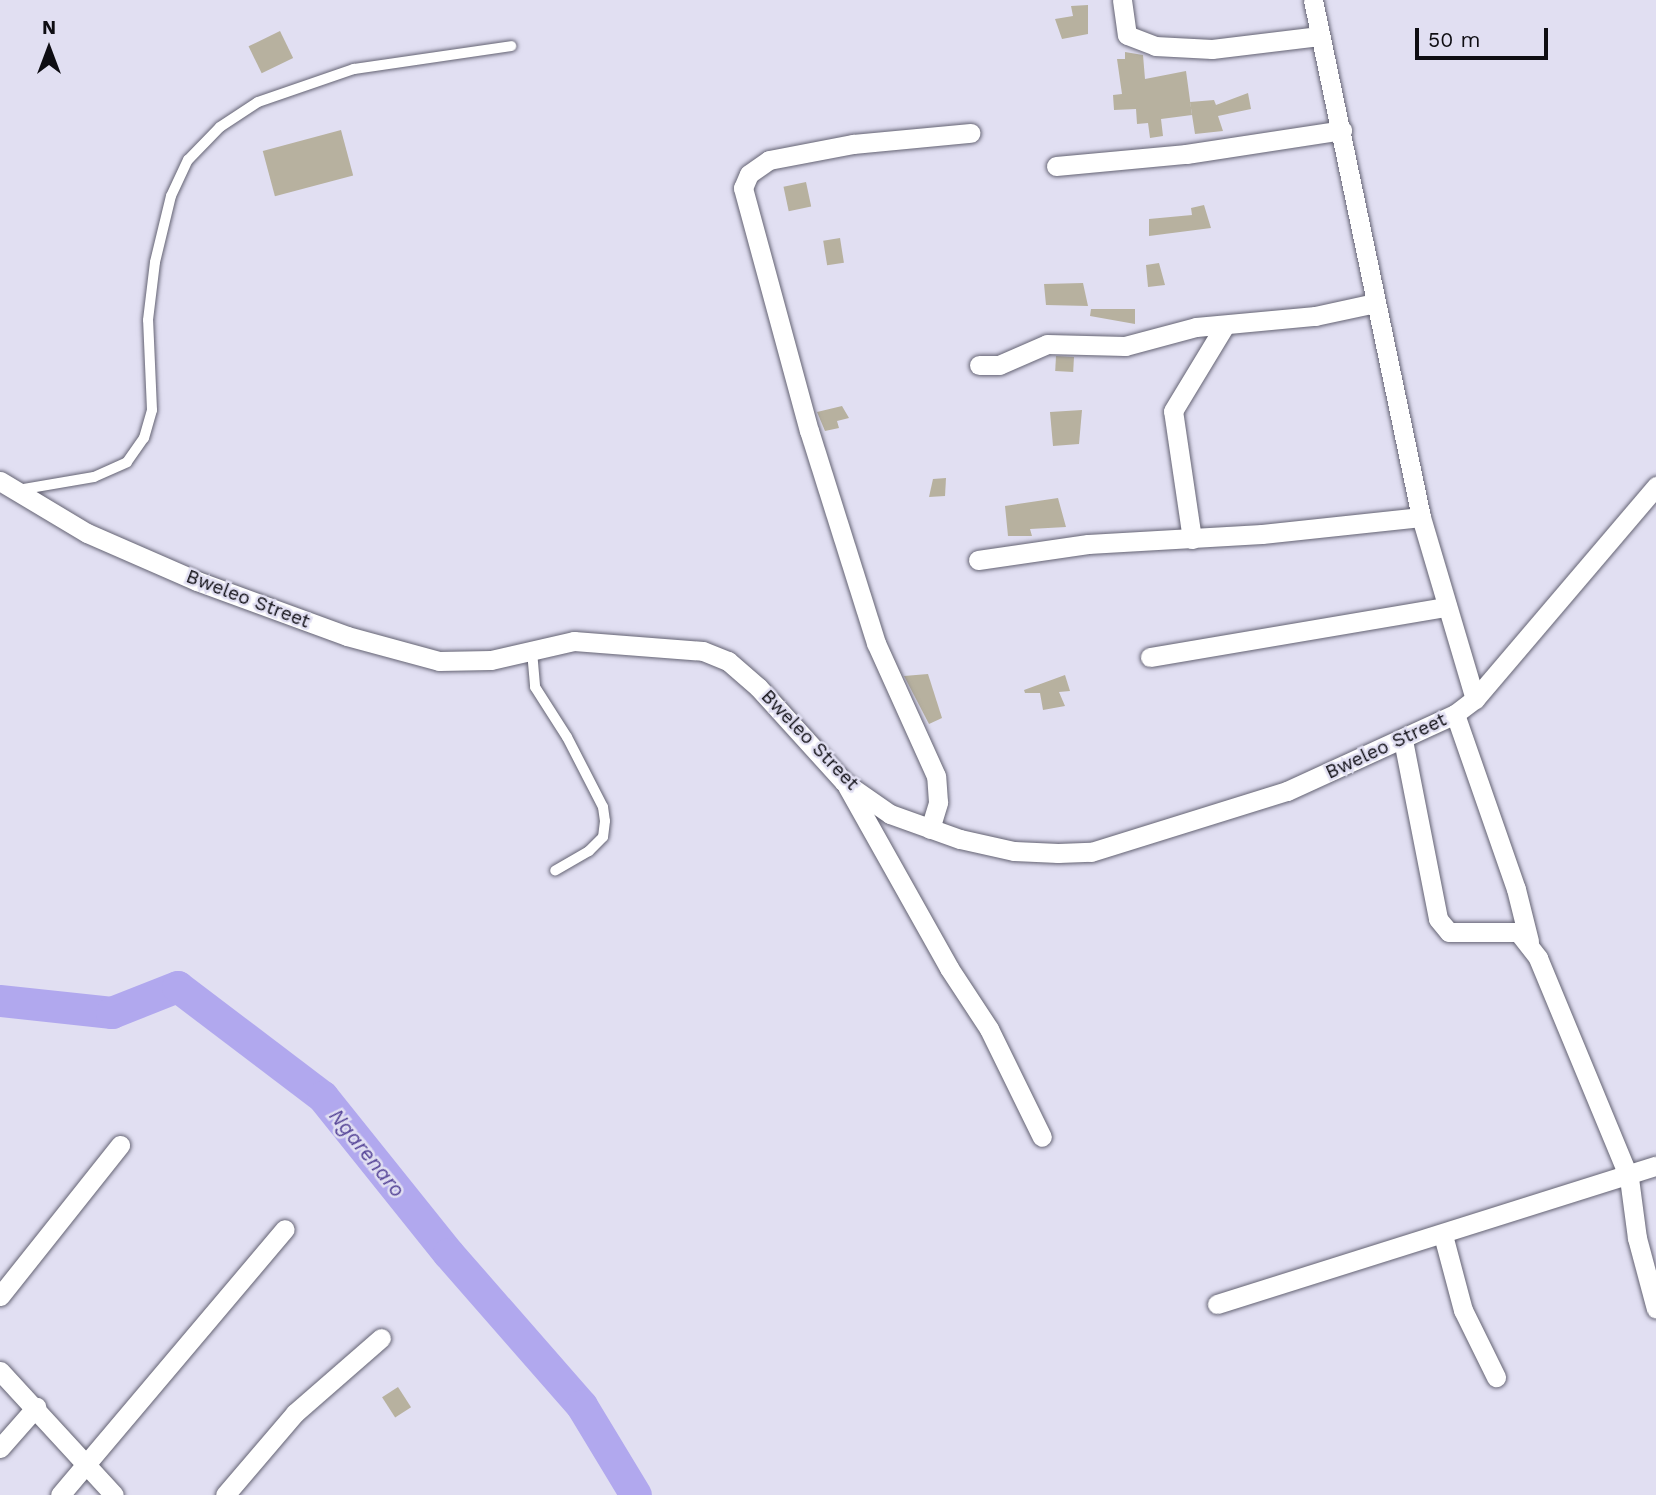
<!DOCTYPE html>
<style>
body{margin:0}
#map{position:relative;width:1656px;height:1495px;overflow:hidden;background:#e1dff2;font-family:"Work Sans",sans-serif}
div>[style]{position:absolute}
.river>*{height:32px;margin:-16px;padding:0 16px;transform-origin:16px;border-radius:16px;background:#b1a8ee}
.building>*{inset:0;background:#b7b19f;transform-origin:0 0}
.roads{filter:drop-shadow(0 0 2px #646373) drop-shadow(0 0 2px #646373)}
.lane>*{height:10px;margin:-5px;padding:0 5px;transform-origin:5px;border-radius:5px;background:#fff}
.street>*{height:19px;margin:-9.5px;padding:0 9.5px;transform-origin:9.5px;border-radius:9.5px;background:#fff}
span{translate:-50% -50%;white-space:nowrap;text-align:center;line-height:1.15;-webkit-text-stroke:5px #e1dff2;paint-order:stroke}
.street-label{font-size:19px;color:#0e0d13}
.water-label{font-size:21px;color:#544396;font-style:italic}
.north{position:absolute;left:14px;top:14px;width:70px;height:70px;-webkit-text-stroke:5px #e1dff2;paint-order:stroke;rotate:0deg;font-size:19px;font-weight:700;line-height:28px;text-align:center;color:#0e0d13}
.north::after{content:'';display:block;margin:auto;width:24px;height:32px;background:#0e0d13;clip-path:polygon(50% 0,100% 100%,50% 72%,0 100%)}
.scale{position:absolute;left:1415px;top:28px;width:133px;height:32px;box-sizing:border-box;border:4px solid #0e0d13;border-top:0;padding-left:9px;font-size:21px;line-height:24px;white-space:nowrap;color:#0e0d13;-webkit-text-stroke:5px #e1dff2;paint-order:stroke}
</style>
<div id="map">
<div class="river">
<div style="left:0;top:1001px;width:113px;rotate:6.1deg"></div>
<div style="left:112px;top:1013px;width:71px;rotate:-21.5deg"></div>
<div style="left:178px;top:987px;width:182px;rotate:37.2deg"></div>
<div style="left:323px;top:1097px;width:201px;rotate:51.3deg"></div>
<div style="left:449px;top:1254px;width:202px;rotate:48.8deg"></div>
<div style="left:582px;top:1406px;width:104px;rotate:58.8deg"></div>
</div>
<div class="building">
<div style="clip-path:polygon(1088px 5px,1088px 34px,1062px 39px,1055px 19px,1073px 16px,1071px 6px)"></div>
<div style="left:280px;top:31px;width:30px;height:35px;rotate:64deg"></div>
<div style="clip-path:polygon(1125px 52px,1143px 55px,1145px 79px,1186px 71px,1192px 115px,1161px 119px,1163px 136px,1150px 138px,1148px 123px,1137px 124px,1136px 109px,1114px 110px,1113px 95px,1122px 94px,1117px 59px,1125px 59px)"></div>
<div style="clip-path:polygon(1248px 93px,1251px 109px,1218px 116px,1223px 131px,1195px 134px,1190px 102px,1214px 100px,1216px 105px)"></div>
<div style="left:341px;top:130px;width:47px;height:81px;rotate:75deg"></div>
<div style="left:806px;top:182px;width:25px;height:23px;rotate:78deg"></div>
<div style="clip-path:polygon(1204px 205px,1211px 228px,1149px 236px,1149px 219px,1192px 215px,1191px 208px)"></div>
<div style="left:840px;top:238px;width:25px;height:17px;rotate:81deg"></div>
<div style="clip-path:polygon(1159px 263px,1165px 285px,1148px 287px,1146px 265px)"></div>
<div style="clip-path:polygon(1083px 283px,1088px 306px,1046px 305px,1044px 284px)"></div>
<div style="clip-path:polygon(1091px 309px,1135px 309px,1135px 324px,1090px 316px)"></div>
<div style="left:1056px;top:356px;width:18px;height:15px;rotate:3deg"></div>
<div style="clip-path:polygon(842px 406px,849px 418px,837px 421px,839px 428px,825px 431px,817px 412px)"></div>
<div style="clip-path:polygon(1082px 410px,1079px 444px,1053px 446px,1050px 412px)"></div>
<div style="clip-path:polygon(946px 478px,945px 496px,929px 497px,933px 479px)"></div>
<div style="clip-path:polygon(1058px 498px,1066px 527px,1030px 529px,1032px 536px,1008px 536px,1005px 506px)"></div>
<div style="clip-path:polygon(928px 674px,942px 718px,929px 724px,904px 676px)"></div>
<div style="clip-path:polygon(1065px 675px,1070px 691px,1059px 692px,1065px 706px,1043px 710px,1040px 693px,1025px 693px,1024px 690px)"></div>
<div style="left:398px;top:1387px;width:24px;height:19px;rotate:57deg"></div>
</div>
<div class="roads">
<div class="lane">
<div style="left:18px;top:490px;width:77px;rotate:-9.7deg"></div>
<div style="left:94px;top:477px;width:36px;rotate:-24deg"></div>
<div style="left:127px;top:462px;width:29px;rotate:-55deg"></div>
<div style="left:144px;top:438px;width:29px;rotate:-74deg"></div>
<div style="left:152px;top:410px;width:90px;rotate:-92.5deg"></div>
<div style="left:148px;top:320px;width:58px;rotate:-83.1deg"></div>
<div style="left:155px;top:262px;width:68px;rotate:-76.4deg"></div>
<div style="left:171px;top:196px;width:40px;rotate:-65deg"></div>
<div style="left:188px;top:160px;width:46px;rotate:-45.9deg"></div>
<div style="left:220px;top:127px;width:45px;rotate:-33.3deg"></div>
<div style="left:258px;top:102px;width:102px;rotate:-19deg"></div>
<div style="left:354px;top:69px;width:159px;rotate:-8.3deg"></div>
<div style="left:532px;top:651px;width:36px;rotate:85deg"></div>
<div style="left:535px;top:687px;width:59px;rotate:57.4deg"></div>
<div style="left:567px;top:737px;width:79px;rotate:62.8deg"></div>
<div style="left:603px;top:807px;width:14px;rotate:82deg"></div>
<div style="left:605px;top:821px;width:16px;rotate:97deg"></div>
<div style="left:603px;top:837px;width:20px;rotate:135deg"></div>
<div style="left:589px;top:851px;width:39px;rotate:150deg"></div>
</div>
<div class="street">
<div style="left:1122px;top:0;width:35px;rotate:82deg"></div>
<div style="left:1127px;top:35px;width:30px;rotate:21deg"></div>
<div style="left:1155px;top:46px;width:57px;rotate:3deg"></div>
<div style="left:1212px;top:49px;width:108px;rotate:-6.9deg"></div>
<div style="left:1313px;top:0;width:528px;rotate:78.2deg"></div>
<div style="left:1421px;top:517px;width:190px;rotate:73.5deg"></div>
<div style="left:1056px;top:166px;width:131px;rotate:-5.3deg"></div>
<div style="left:1186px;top:154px;width:158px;rotate:-8.7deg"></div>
<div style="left:979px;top:365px;width:20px"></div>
<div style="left:999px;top:365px;width:52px;rotate:-23.6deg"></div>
<div style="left:1047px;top:344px;width:78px;rotate:1.5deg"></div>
<div style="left:1125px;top:346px;width:73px;rotate:-15deg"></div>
<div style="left:1196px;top:327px;width:120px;rotate:-5.3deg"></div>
<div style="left:1315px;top:316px;width:61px;rotate:-12.2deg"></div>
<div style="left:0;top:481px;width:101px;rotate:30.9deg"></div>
<div style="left:87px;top:533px;width:120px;rotate:23.6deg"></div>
<div style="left:197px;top:581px;width:160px;rotate:20.1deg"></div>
<div style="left:347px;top:636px;width:95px;rotate:15.2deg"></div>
<div style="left:439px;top:661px;width:52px;rotate:-1.1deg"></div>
<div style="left:491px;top:660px;width:85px;rotate:-12.9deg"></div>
<div style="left:574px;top:641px;width:129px;rotate:4.4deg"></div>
<div style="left:703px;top:651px;width:27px;rotate:22deg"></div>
<div style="left:728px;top:661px;width:40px;rotate:41deg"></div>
<div style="left:758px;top:687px;width:128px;rotate:47.8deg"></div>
<div style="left:844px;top:782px;width:56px;rotate:34.8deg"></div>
<div style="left:890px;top:814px;width:74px;rotate:19.7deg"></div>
<div style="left:960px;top:839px;width:55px;rotate:12.5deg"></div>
<div style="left:1014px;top:851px;width:44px;rotate:2.6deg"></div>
<div style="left:1058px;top:853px;width:33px;rotate:-2deg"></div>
<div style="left:1091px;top:852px;width:205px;rotate:-17.3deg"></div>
<div style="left:1287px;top:791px;width:185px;rotate:-24.6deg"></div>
<div style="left:1455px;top:714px;width:25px;rotate:-37deg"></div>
<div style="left:1475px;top:699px;width:280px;rotate:-49.6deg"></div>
<div style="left:1192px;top:539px;width:129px;rotate:-98.4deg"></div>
<div style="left:1173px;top:411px;width:100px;rotate:-58.8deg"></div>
<div style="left:978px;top:560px;width:111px;rotate:-8.3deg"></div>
<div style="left:1088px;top:544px;width:174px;rotate:-3.3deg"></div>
<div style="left:1262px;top:534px;width:160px;rotate:-6.1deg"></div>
<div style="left:1150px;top:657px;width:301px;rotate:-9.6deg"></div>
<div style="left:1455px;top:714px;width:185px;rotate:70.8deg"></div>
<div style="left:1516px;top:889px;width:54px;rotate:76deg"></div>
<div style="left:1403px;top:740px;width:182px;rotate:78.9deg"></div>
<div style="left:1438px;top:919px;width:17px;rotate:50deg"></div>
<div style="left:1449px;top:932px;width:69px"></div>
<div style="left:1518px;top:932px;width:33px;rotate:52deg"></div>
<div style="left:1538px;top:958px;width:238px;rotate:67.5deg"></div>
<div style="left:1629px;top:1178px;width:61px;rotate:82.4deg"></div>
<div style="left:1637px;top:1238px;width:73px;rotate:75deg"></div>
<div style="left:847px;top:786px;width:209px;rotate:60.7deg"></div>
<div style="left:949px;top:968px;width:73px;rotate:56.7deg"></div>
<div style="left:989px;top:1029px;width:120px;rotate:63.9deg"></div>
<div style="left:930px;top:829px;width:28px;rotate:-73deg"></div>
<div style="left:938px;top:802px;width:26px;rotate:-94deg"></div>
<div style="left:936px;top:776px;width:146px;rotate:-114.3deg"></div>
<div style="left:876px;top:643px;width:222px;rotate:-107.5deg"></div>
<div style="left:809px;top:431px;width:252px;rotate:-105.2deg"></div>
<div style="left:743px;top:188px;width:15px;rotate:-67deg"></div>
<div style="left:749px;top:174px;width:24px;rotate:-35deg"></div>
<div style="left:769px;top:160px;width:86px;rotate:-10.8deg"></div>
<div style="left:853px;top:144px;width:118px;rotate:-5.4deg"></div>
<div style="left:1443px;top:1235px;width:78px;rotate:75.1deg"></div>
<div style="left:1463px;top:1310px;width:75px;rotate:63.8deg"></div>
<div style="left:0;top:1296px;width:193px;rotate:-51.5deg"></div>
<div style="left:1217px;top:1304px;width:460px;rotate:-17.5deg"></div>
<div style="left:0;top:1371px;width:168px;rotate:47.4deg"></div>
<div style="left:0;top:1448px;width:55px;rotate:-48.7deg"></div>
<div style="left:60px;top:1495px;width:348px;rotate:-49.8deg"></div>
<div style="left:225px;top:1495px;width:108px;rotate:-49.5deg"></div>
<div style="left:295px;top:1413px;width:114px;rotate:-41.1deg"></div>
</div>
</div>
<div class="street-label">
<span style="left:248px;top:599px;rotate:21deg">Bweleo Street</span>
<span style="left:810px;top:740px;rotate:46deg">Bweleo Street</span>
<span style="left:1386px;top:746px;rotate:-25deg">Bweleo Street</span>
</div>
<div class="water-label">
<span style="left:367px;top:1153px;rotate:51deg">Ngarenaro</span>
</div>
<div class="north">N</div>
<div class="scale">50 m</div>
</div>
